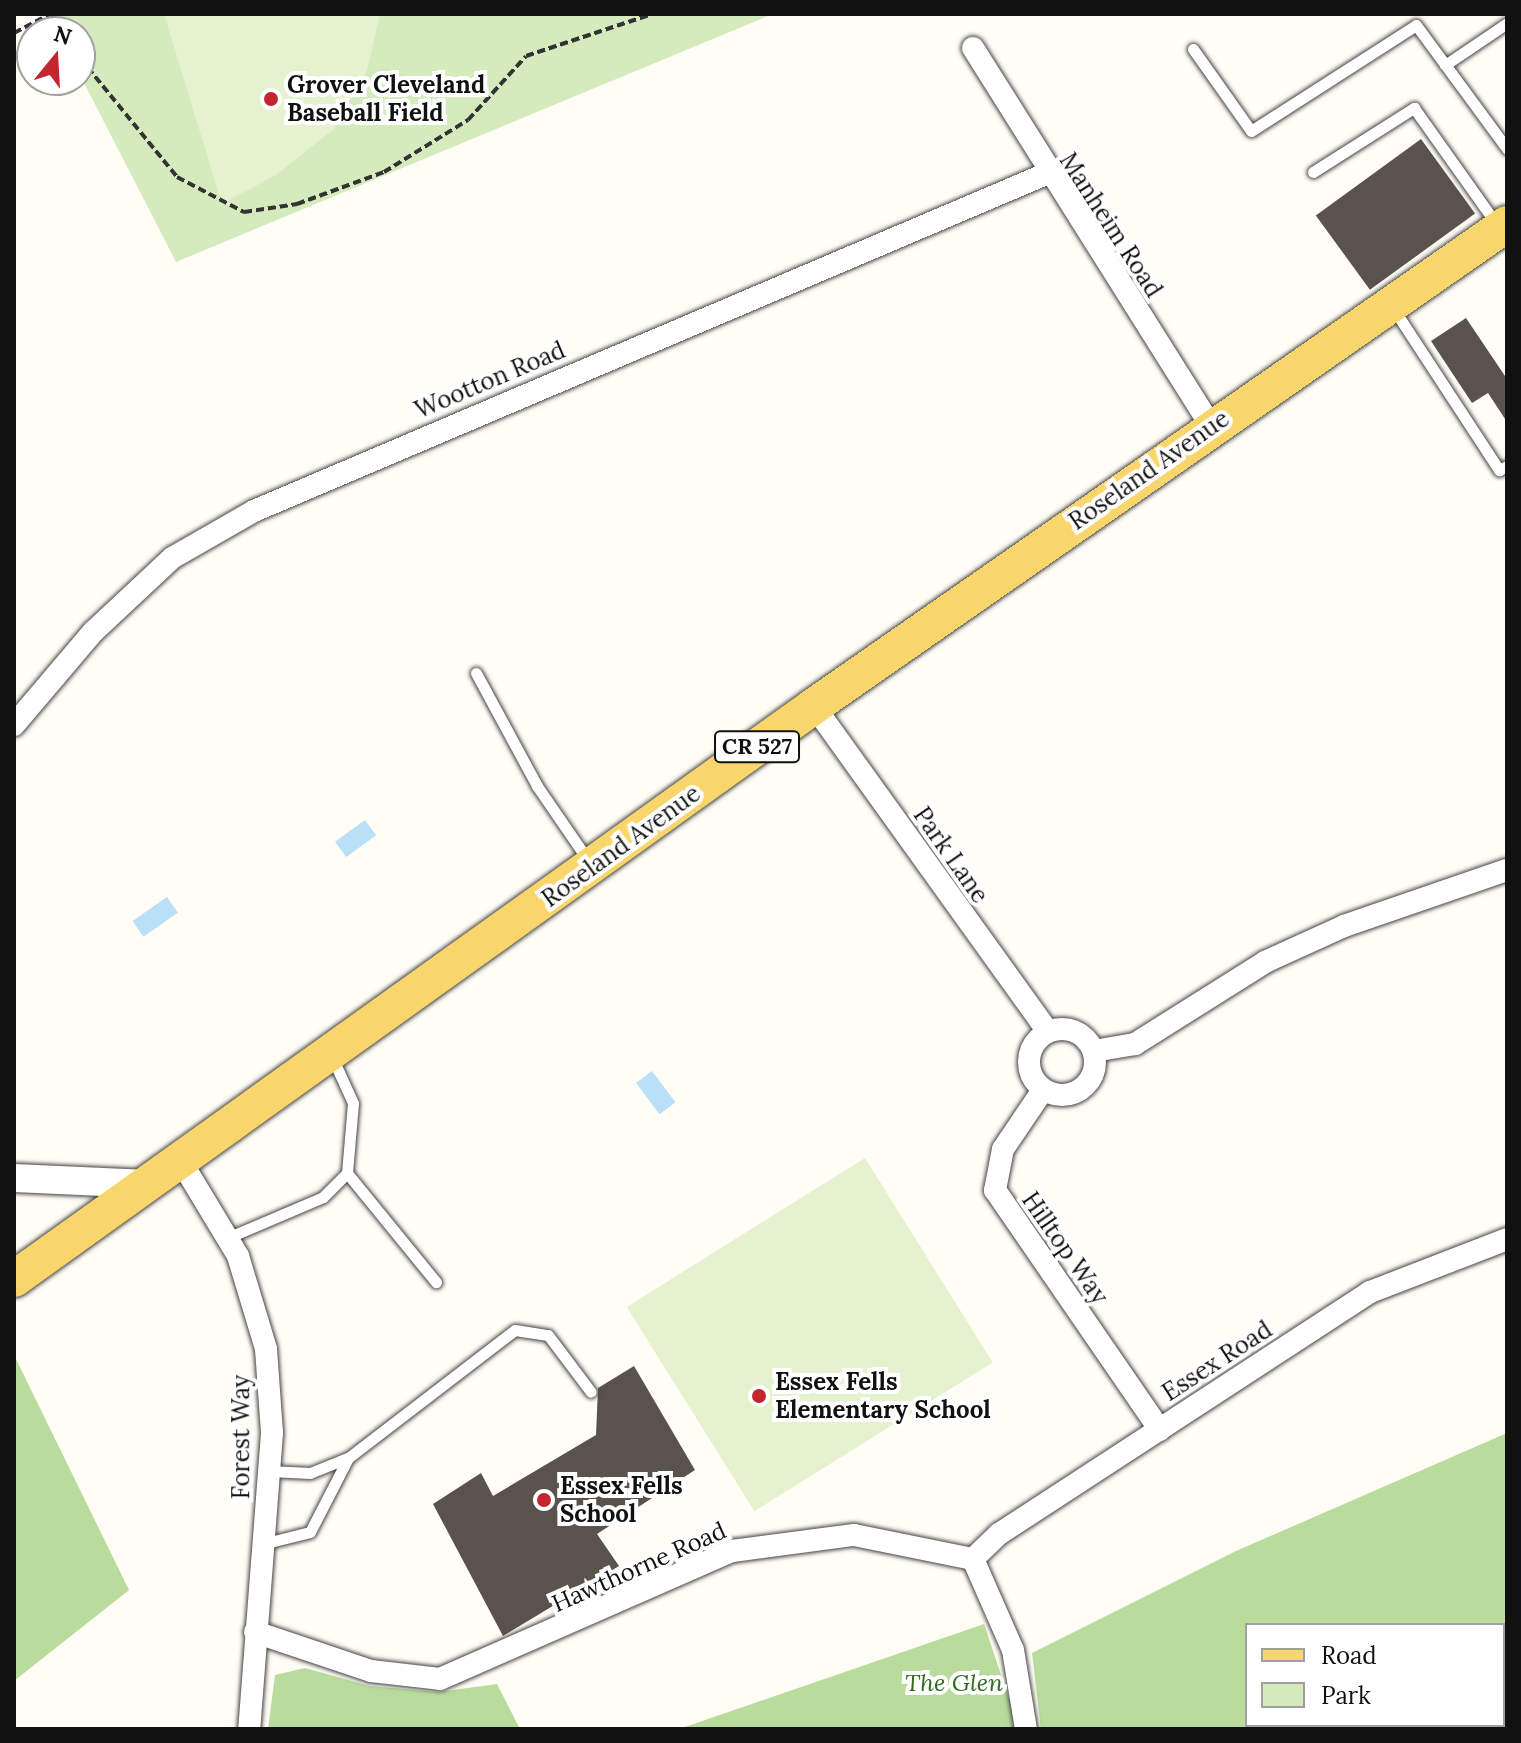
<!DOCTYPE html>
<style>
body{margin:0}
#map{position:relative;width:1521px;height:1743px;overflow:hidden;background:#fffdf5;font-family:Lora,serif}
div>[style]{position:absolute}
.green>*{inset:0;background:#d5ebbd}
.forest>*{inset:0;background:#b9dc9c}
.pitch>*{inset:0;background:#e6f2cf;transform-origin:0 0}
.water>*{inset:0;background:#b9e0f7;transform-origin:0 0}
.building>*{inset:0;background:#5a524d;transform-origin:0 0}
.path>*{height:4px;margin-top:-2px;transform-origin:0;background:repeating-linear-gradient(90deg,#333 0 8px,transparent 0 12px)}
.roads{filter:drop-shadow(0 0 2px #444) drop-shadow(0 0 2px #444)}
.service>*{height:11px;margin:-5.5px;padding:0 5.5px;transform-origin:5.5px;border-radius:5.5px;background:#fff}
.minor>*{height:22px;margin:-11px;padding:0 11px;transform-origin:11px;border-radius:11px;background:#fff}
.minor>.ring{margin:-11px;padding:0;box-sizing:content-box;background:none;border:22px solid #fff;border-radius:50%}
.tertiary>*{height:28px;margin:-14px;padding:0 14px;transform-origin:14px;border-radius:14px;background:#fff}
.primary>*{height:36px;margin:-18px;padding:0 18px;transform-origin:18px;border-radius:18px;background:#f9d66b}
.dots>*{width:22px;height:22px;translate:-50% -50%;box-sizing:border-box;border:4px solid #fff;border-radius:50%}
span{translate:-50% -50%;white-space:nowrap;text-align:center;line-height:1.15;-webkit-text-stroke:8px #fff;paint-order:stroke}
.shield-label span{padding:2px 6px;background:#fff;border:2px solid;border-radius:6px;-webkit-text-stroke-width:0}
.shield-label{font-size:22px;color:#111;font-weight:700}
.poi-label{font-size:24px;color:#111;font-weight:700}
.left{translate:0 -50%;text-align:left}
.street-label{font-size:24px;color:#111}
.park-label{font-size:24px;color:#2f6b1f;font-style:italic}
.frame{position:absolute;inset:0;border:16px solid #111;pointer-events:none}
.legend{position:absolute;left:1245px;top:1623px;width:260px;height:104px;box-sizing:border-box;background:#fff;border:2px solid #a0a0a0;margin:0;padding:10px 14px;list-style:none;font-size:24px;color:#111}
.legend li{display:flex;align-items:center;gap:16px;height:40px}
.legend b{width:40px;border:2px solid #a0a0a0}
.north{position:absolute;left:16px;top:16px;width:80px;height:80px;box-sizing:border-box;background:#fff;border:2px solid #a0a0a0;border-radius:50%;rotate:18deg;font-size:22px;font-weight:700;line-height:32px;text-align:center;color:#111}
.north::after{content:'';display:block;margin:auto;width:28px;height:36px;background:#c4262e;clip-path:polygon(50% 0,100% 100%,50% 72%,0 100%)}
</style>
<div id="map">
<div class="green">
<div style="clip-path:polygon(48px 14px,773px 14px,176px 262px,80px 75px,80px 32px,58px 32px)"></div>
</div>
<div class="forest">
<div style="clip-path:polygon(14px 1355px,129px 1590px,14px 1681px)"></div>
<div style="clip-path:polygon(evenodd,1507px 1433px,1507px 1729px,1041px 1729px,1032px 1653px,1236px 1551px,1507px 1433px,1247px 1625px,1503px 1625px,1503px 1725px,1247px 1725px,1247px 1625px)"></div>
<div style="clip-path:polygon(984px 1624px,1019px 1729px,679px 1729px)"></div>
<div style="clip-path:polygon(305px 1668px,370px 1686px,438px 1692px,497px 1684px,520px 1729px,268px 1729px,275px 1675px)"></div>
</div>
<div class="pitch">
<div style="clip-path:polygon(164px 14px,380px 14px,367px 70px,335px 128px,276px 175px,222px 204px)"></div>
<div style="left:865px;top:1158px;width:241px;height:281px;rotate:58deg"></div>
</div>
<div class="water">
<div style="left:365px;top:820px;width:19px;height:37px;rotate:54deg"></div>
<div style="left:167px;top:897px;width:19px;height:42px;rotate:55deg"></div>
<div style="left:652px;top:1071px;width:39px;height:20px;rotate:53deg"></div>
</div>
<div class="building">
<div style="left:1421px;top:139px;width:92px;height:130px;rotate:54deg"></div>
<div style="clip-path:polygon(1466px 318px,1507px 379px,1507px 422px,1488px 393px,1472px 403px,1431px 341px)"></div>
<div style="clip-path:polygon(634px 1366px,695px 1470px,597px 1534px,619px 1566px,503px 1636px,433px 1504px,481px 1473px,493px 1496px,596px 1435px,598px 1388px)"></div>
</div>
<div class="path">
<div style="left:51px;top:14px;width:22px;rotate:56deg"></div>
<div style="left:14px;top:33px;width:40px;rotate:-28deg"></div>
<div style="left:80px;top:58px;width:154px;rotate:50.8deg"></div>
<div style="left:177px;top:177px;width:76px;rotate:27.6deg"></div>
<div style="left:244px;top:212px;width:54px;rotate:-8.6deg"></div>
<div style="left:297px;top:204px;width:93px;rotate:-20.2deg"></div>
<div style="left:384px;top:172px;width:99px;rotate:-31.8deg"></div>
<div style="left:468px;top:120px;width:86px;rotate:-47.8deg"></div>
<div style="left:526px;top:56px;width:133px;rotate:-18.4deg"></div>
</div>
<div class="roads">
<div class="service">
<div style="left:1193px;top:49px;width:100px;rotate:54.7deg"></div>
<div style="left:1251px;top:131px;width:196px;rotate:-32.7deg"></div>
<div style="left:1416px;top:25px;width:154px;rotate:53.7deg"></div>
<div style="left:1445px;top:65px;width:75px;rotate:-34.1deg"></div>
<div style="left:1313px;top:172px;width:120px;rotate:-32.4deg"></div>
<div style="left:1414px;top:108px;width:143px;rotate:54.6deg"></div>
<div style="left:1393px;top:308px;width:194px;rotate:56.8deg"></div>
<div style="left:1499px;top:470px;width:9px;rotate:-27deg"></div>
<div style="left:476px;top:673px;width:128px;rotate:61.6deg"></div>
<div style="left:537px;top:786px;width:93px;rotate:55.5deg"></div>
<div style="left:347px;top:1173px;width:141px;rotate:50.8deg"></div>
<div style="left:227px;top:1238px;width:104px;rotate:-23.1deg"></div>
<div style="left:323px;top:1197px;width:34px;rotate:-45deg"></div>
<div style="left:347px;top:1173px;width:70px;rotate:-85.1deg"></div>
<div style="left:353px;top:1103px;width:51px;rotate:-114.5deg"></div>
<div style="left:270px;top:1471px;width:40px;rotate:2.9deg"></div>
<div style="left:310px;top:1473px;width:40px;rotate:-22deg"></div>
<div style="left:266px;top:1543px;width:45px;rotate:-14deg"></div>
<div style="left:310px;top:1532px;width:83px;rotate:-62.8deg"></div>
<div style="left:348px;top:1458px;width:210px;rotate:-37.5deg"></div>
<div style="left:515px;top:1330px;width:33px;rotate:9deg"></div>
<div style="left:548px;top:1335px;width:71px;rotate:53deg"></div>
</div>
<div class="minor">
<div style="left:973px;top:48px;width:447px;rotate:57.8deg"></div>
<div style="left:814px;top:706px;width:401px;rotate:54.3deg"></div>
<div style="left:14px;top:725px;width:122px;rotate:-49.7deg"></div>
<div style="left:93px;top:632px;width:108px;rotate:-43.1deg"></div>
<div style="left:172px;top:558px;width:95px;rotate:-29.8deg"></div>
<div style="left:254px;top:511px;width:861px;rotate:-23.05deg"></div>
<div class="ring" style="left:1029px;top:1029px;width:44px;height:44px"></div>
<div style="left:1094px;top:1051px;width:42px;rotate:-9.7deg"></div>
<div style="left:1135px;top:1044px;width:154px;rotate:-32.2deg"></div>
<div style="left:1265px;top:962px;width:87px;rotate:-24.5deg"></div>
<div style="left:1344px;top:926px;width:172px;rotate:-19deg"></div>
<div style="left:1043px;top:1090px;width:71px;rotate:124.1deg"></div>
<div style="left:1003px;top:1149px;width:42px;rotate:101deg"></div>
<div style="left:995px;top:1190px;width:291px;rotate:55.5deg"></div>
<div style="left:182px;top:1163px;width:109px;rotate:58.9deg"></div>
<div style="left:238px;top:1256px;width:97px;rotate:73.2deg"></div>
<div style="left:266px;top:1349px;width:84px;rotate:85.9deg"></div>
<div style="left:272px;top:1433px;width:297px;rotate:94.4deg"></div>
<div style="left:973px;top:1559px;width:36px;rotate:-44deg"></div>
<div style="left:999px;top:1534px;width:443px;rotate:-33.1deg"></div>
<div style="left:1370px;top:1292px;width:147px;rotate:-21.1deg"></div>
<div style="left:255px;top:1632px;width:122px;rotate:18.6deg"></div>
<div style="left:371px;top:1671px;width:69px;rotate:6.6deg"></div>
<div style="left:440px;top:1679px;width:319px;rotate:-23.7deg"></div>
<div style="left:732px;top:1551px;width:123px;rotate:-7.5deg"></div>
<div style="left:854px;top:1535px;width:121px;rotate:11.4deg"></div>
<div style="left:973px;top:1559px;width:99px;rotate:66.3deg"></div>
<div style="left:1013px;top:1650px;width:80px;rotate:80.7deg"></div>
</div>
<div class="tertiary">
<div style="left:14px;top:1178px;width:134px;rotate:2.6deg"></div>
</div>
<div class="primary">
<div style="left:14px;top:1279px;width:984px;rotate:-35.61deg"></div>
<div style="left:814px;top:706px;width:844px;rotate:-34.82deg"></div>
</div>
</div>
<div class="dots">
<div style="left:271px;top:99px;background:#c4262e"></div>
<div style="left:759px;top:1396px;background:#c4262e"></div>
<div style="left:544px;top:1500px;background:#c4262e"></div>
</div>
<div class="shield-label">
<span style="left:757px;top:747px">CR 527</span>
</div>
<div class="poi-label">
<span class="left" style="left:287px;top:99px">Grover Cleveland<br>Baseball Field</span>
<span class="left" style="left:775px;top:1396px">Essex Fells<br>Elementary School</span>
<span class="left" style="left:560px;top:1500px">Essex Fells<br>School</span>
</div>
<div class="street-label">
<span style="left:1111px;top:225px;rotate:57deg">Manheim Road</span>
<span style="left:490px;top:380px;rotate:-23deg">Wootton Road</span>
<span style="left:1149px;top:470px;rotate:-35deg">Roseland Avenue</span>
<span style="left:621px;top:846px;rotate:-36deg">Roseland Avenue</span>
<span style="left:951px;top:855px;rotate:55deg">Park Lane</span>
<span style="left:1065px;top:1248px;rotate:55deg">Hilltop Way</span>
<span style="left:1217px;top:1361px;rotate:-33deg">Essex Road</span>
<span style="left:241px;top:1437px;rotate:-90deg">Forest Way</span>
<span style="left:639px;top:1567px;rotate:-24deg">Hawthorne Road</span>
</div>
<div class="park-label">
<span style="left:954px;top:1683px">The Glen</span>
</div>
<div class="frame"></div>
<ul class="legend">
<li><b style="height:10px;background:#f9d66b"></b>Road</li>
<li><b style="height:22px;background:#d5ebbd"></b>Park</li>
</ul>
<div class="north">N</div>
</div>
